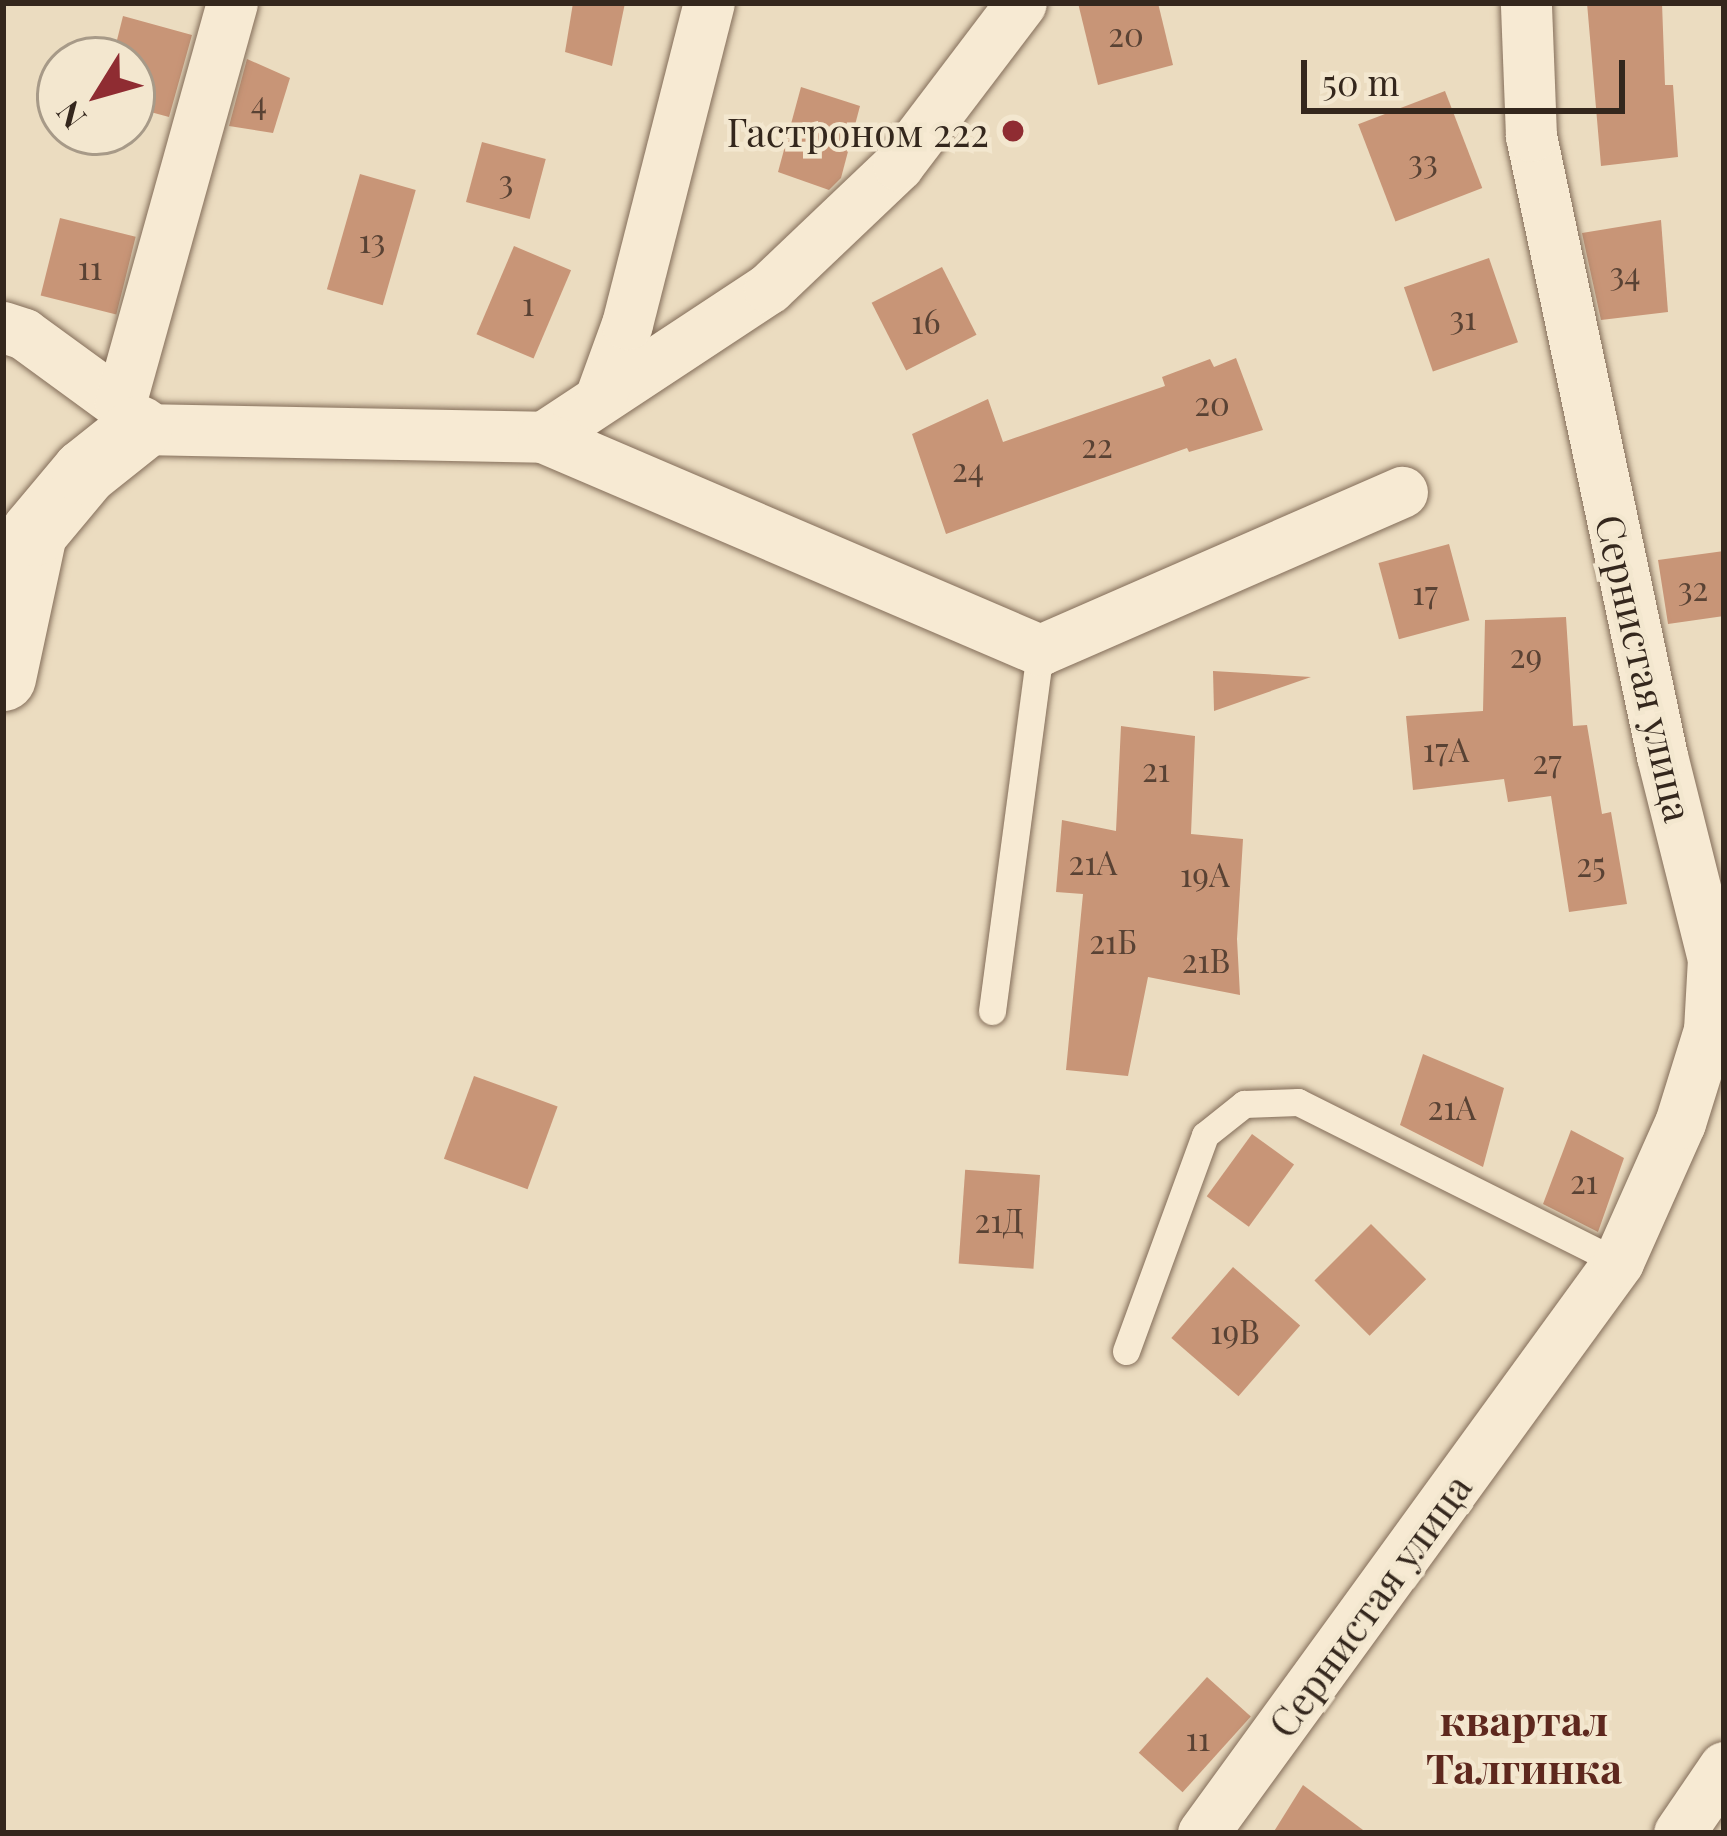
<!DOCTYPE html>
<meta charset="utf-8">
<style>
body{margin:0}
#map{position:relative;width:1727px;height:1836px;overflow:hidden;background:#ebdcc0;font-family:"Playfair Display",serif}
div>[style]{position:absolute}
.building>*{inset:0;background:#c89577;transform-origin:0 0}
.roads{filter:drop-shadow(0 0 3px #836d59) drop-shadow(0 0 3px #836d59)}
.service>*{height:27px;margin:-13.5px;padding:0 13.5px;transform-origin:13.5px;border-radius:13.5px;background:#f7ead3}
.minor>*{height:51px;margin:-25.5px;padding:0 25.5px;transform-origin:25.5px;border-radius:25.5px;background:#f7ead3}
.tertiary>*{height:66px;margin:-33px;padding:0 33px;transform-origin:33px;border-radius:33px;background:#f7ead3}
.dots>*{width:33px;height:33px;translate:-50% -50%;box-sizing:border-box;border:6px solid #f3e7cf;border-radius:50%}
span{translate:-50% -50%;white-space:nowrap;text-align:center;line-height:1.15;-webkit-text-stroke:9px #f3e7cf;paint-order:stroke}
.number-label{font-size:33px;color:#594234}
.number-label span{-webkit-text-stroke-width:0}
.poi-label{font-size:39px;color:#34271d}
.right{translate:-100% -50%;text-align:right}
.street-label{font-size:39px;color:#34271d}
.neighbourhood-label{font-size:42px;color:#5e281e;font-weight:700}
.frame{position:absolute;inset:0;border:6px solid #34271d;pointer-events:none}
.north{position:absolute;left:36px;top:36px;width:120px;height:120px;box-sizing:border-box;background:#f3e7cf;border:3px solid #a79a88;border-radius:50%;rotate:233deg;font-size:33px;font-weight:700;line-height:48px;text-align:center;color:#34271d}
.north::after{content:'';display:block;margin:auto;width:42px;height:54px;background:#8f2c32;clip-path:polygon(50% 0,100% 100%,50% 72%,0 100%)}
.scale{position:absolute;left:1301px;top:60px;width:324px;height:54px;box-sizing:border-box;border:6px solid #34271d;border-top:0;padding-left:15px;font-size:36px;line-height:42px;white-space:nowrap;color:#34271d;-webkit-text-stroke:9px #f3e7cf;paint-order:stroke}
</style>
<div id="map">
<div class="building">
<div style="clip-path:polygon(573px 3px,625px 3px,612px 66px,565px 52px)"></div>
<div style="clip-path:polygon(1078px 3px,1158px 3px,1173px 65px,1098px 85px)"></div>
<div style="clip-path:polygon(1587px 3px,1662px 3px,1665px 85px,1673px 85px,1678px 157px,1601px 166px)"></div>
<div style="clip-path:polygon(123px 16px,192px 35px,169px 117px,132px 107px,132px 60px,112px 60px)"></div>
<div style="clip-path:polygon(247px 59px,290px 78px,273px 133px,229px 126px)"></div>
<div style="clip-path:polygon(801px 87px,860px 106px,841px 178px,829px 190px,778px 172px)"></div>
<div style="left:1445px;top:91px;width:104px;height:93px;rotate:69deg"></div>
<div style="left:482px;top:142px;width:66px;height:62px;rotate:15deg"></div>
<div style="left:360px;top:174px;width:58px;height:120px;rotate:16deg"></div>
<div style="left:60px;top:218px;width:78px;height:80px;rotate:14deg"></div>
<div style="clip-path:polygon(1661px 220px,1668px 312px,1601px 320px,1582px 233px)"></div>
<div style="left:514px;top:246px;width:62px;height:96px;rotate:23deg"></div>
<div style="left:1489px;top:258px;width:89px;height:90px;rotate:71deg"></div>
<div style="left:942px;top:267px;width:76px;height:79px;rotate:63deg"></div>
<div style="clip-path:polygon(1236px 358px,1263px 430px,1189px 452px,1187px 448px,946px 534px,912px 434px,988px 399px,1003px 442px,1165px 386px,1162px 377px,1210px 359px,1214px 367px)"></div>
<div style="left:1449px;top:544px;width:79px;height:73px;rotate:75deg"></div>
<div style="clip-path:polygon(1724px 551px,1724px 616px,1668px 624px,1658px 560px)"></div>
<div style="clip-path:polygon(1566px 617px,1573px 726px,1587px 725px,1602px 814px,1611px 812px,1627px 904px,1569px 912px,1551px 796px,1508px 802px,1504px 779px,1413px 790px,1406px 716px,1483px 711px,1485px 620px)"></div>
<div style="clip-path:polygon(1213px 671px,1311px 677px,1214px 711px)"></div>
<div style="clip-path:polygon(1121px 726px,1195px 736px,1191px 834px,1243px 839px,1237px 939px,1240px 995px,1148px 977px,1128px 1076px,1066px 1070px,1083px 894px,1056px 892px,1062px 820px,1116px 831px)"></div>
<div style="clip-path:polygon(1423px 1054px,1504px 1088px,1483px 1167px,1400px 1125px)"></div>
<div style="left:474px;top:1076px;width:89px;height:88px;rotate:20deg"></div>
<div style="clip-path:polygon(1571px 1130px,1624px 1158px,1598px 1232px,1543px 1204px)"></div>
<div style="left:1252px;top:1134px;width:52px;height:77px;rotate:36deg"></div>
<div style="left:1040px;top:1175px;width:94px;height:75px;rotate:94deg"></div>
<div style="left:1371px;top:1224px;width:78px;height:80px;rotate:45deg"></div>
<div style="left:1233px;top:1267px;width:89px;height:94px;rotate:41deg"></div>
<div style="left:1207px;top:1677px;width:59px;height:102px;rotate:42deg"></div>
<div style="clip-path:polygon(1303px 1785px,1367px 1833px,1273px 1833px)"></div>
</div>
<div class="roads">
<div class="service">
<div style="left:992px;top:1011px;width:364px;rotate:-82.4deg"></div>
<div style="left:1126px;top:1351px;width:230px;rotate:-69.9deg"></div>
<div style="left:1205px;top:1135px;width:50px;rotate:-38.5deg"></div>
<div style="left:1244px;top:1104px;width:54px;rotate:-2.1deg"></div>
<div style="left:1298px;top:1102px;width:358px;rotate:26.6deg"></div>
</div>
<div class="minor">
<div style="left:3px;top:327px;width:22px;rotate:18deg"></div>
<div style="left:24px;top:334px;width:119px;rotate:36.1deg"></div>
<div style="left:120px;top:404px;width:31px;rotate:53deg"></div>
<div style="left:139px;top:429px;width:404px;rotate:1.1deg"></div>
<div style="left:543px;top:437px;width:271px;rotate:-33.4deg"></div>
<div style="left:769px;top:288px;width:178px;rotate:-43.6deg"></div>
<div style="left:898px;top:165px;width:203px;rotate:-52.8deg"></div>
<div style="left:600px;top:398px;width:79px;rotate:-70deg"></div>
<div style="left:627px;top:324px;width:331px;rotate:-75.7deg"></div>
<div style="left:120px;top:404px;width:416px;rotate:-74.4deg"></div>
<div style="left:543px;top:437px;width:541px;rotate:23.2deg"></div>
<div style="left:1040px;top:650px;width:395px;rotate:-23.6deg"></div>
<div style="left:1203px;top:1833px;width:706px;rotate:-53.99deg"></div>
<div style="left:1618px;top:1262px;width:152px;rotate:-66deg"></div>
<div style="left:1680px;top:1123px;width:97px;rotate:-72.7deg"></div>
<div style="left:1709px;top:1030px;width:71px;rotate:-86.8deg"></div>
<div style="left:1713px;top:959px;width:209px;rotate:-104.1deg"></div>
<div style="left:1662px;top:756px;width:634px;rotate:-101.93deg"></div>
<div style="left:1531px;top:136px;width:133px;rotate:-92.2deg"></div>
<div style="left:1679px;top:1833px;width:80px;rotate:-55.7deg"></div>
</div>
<div class="tertiary">
<div style="left:3px;top:678px;width:148px;rotate:-77.9deg"></div>
<div style="left:34px;top:533px;width:80px;rotate:-50.1deg"></div>
<div style="left:85px;top:472px;width:69px;rotate:-38.5deg"></div>
</div>
</div>
<div class="dots">
<div style="left:1013px;top:131px;background:#8f2c32"></div>
</div>
<div class="number-label">
<span style="left:1126px;top:34px">20</span>
<span style="left:259px;top:102px">4</span>
<span style="left:1423px;top:161px">33</span>
<span style="left:506px;top:181px">3</span>
<span style="left:372px;top:240px">13</span>
<span style="left:90px;top:267px">11</span>
<span style="left:1625px;top:273px">34</span>
<span style="left:528px;top:303px">1</span>
<span style="left:1463px;top:317px">31</span>
<span style="left:926px;top:321px">16</span>
<span style="left:1212px;top:403px">20</span>
<span style="left:1097px;top:445px">22</span>
<span style="left:968px;top:469px">24</span>
<span style="left:1693px;top:588px">32</span>
<span style="left:1425px;top:592px">17</span>
<span style="left:1526px;top:655px">29</span>
<span style="left:1446px;top:749px">17А</span>
<span style="left:1547px;top:761px">27</span>
<span style="left:1156px;top:769px">21</span>
<span style="left:1093px;top:862px">21А</span>
<span style="left:1591px;top:864px">25</span>
<span style="left:1205px;top:874px">19А</span>
<span style="left:1113px;top:941px">21Б</span>
<span style="left:1206px;top:960px">21В</span>
<span style="left:1452px;top:1107px">21А</span>
<span style="left:1584px;top:1181px">21</span>
<span style="left:999px;top:1220px">21Д</span>
<span style="left:1235px;top:1331px">19В</span>
<span style="left:1198px;top:1738px">11</span>
</div>
<div class="poi-label">
<span class="right" style="left:989px;top:131px">Гастроном 222</span>
</div>
<div class="street-label">
<span style="left:1645px;top:668px;rotate:77deg">Сернистая улица</span>
<span style="left:1369px;top:1605px;rotate:-54deg">Сернистая улица</span>
</div>
<div class="neighbourhood-label">
<span style="left:1524px;top:1743px">квартал<br>Талгинка</span>
</div>
<div class="frame"></div>
<div class="north">N</div>
<div class="scale">50 m</div>
</div>
